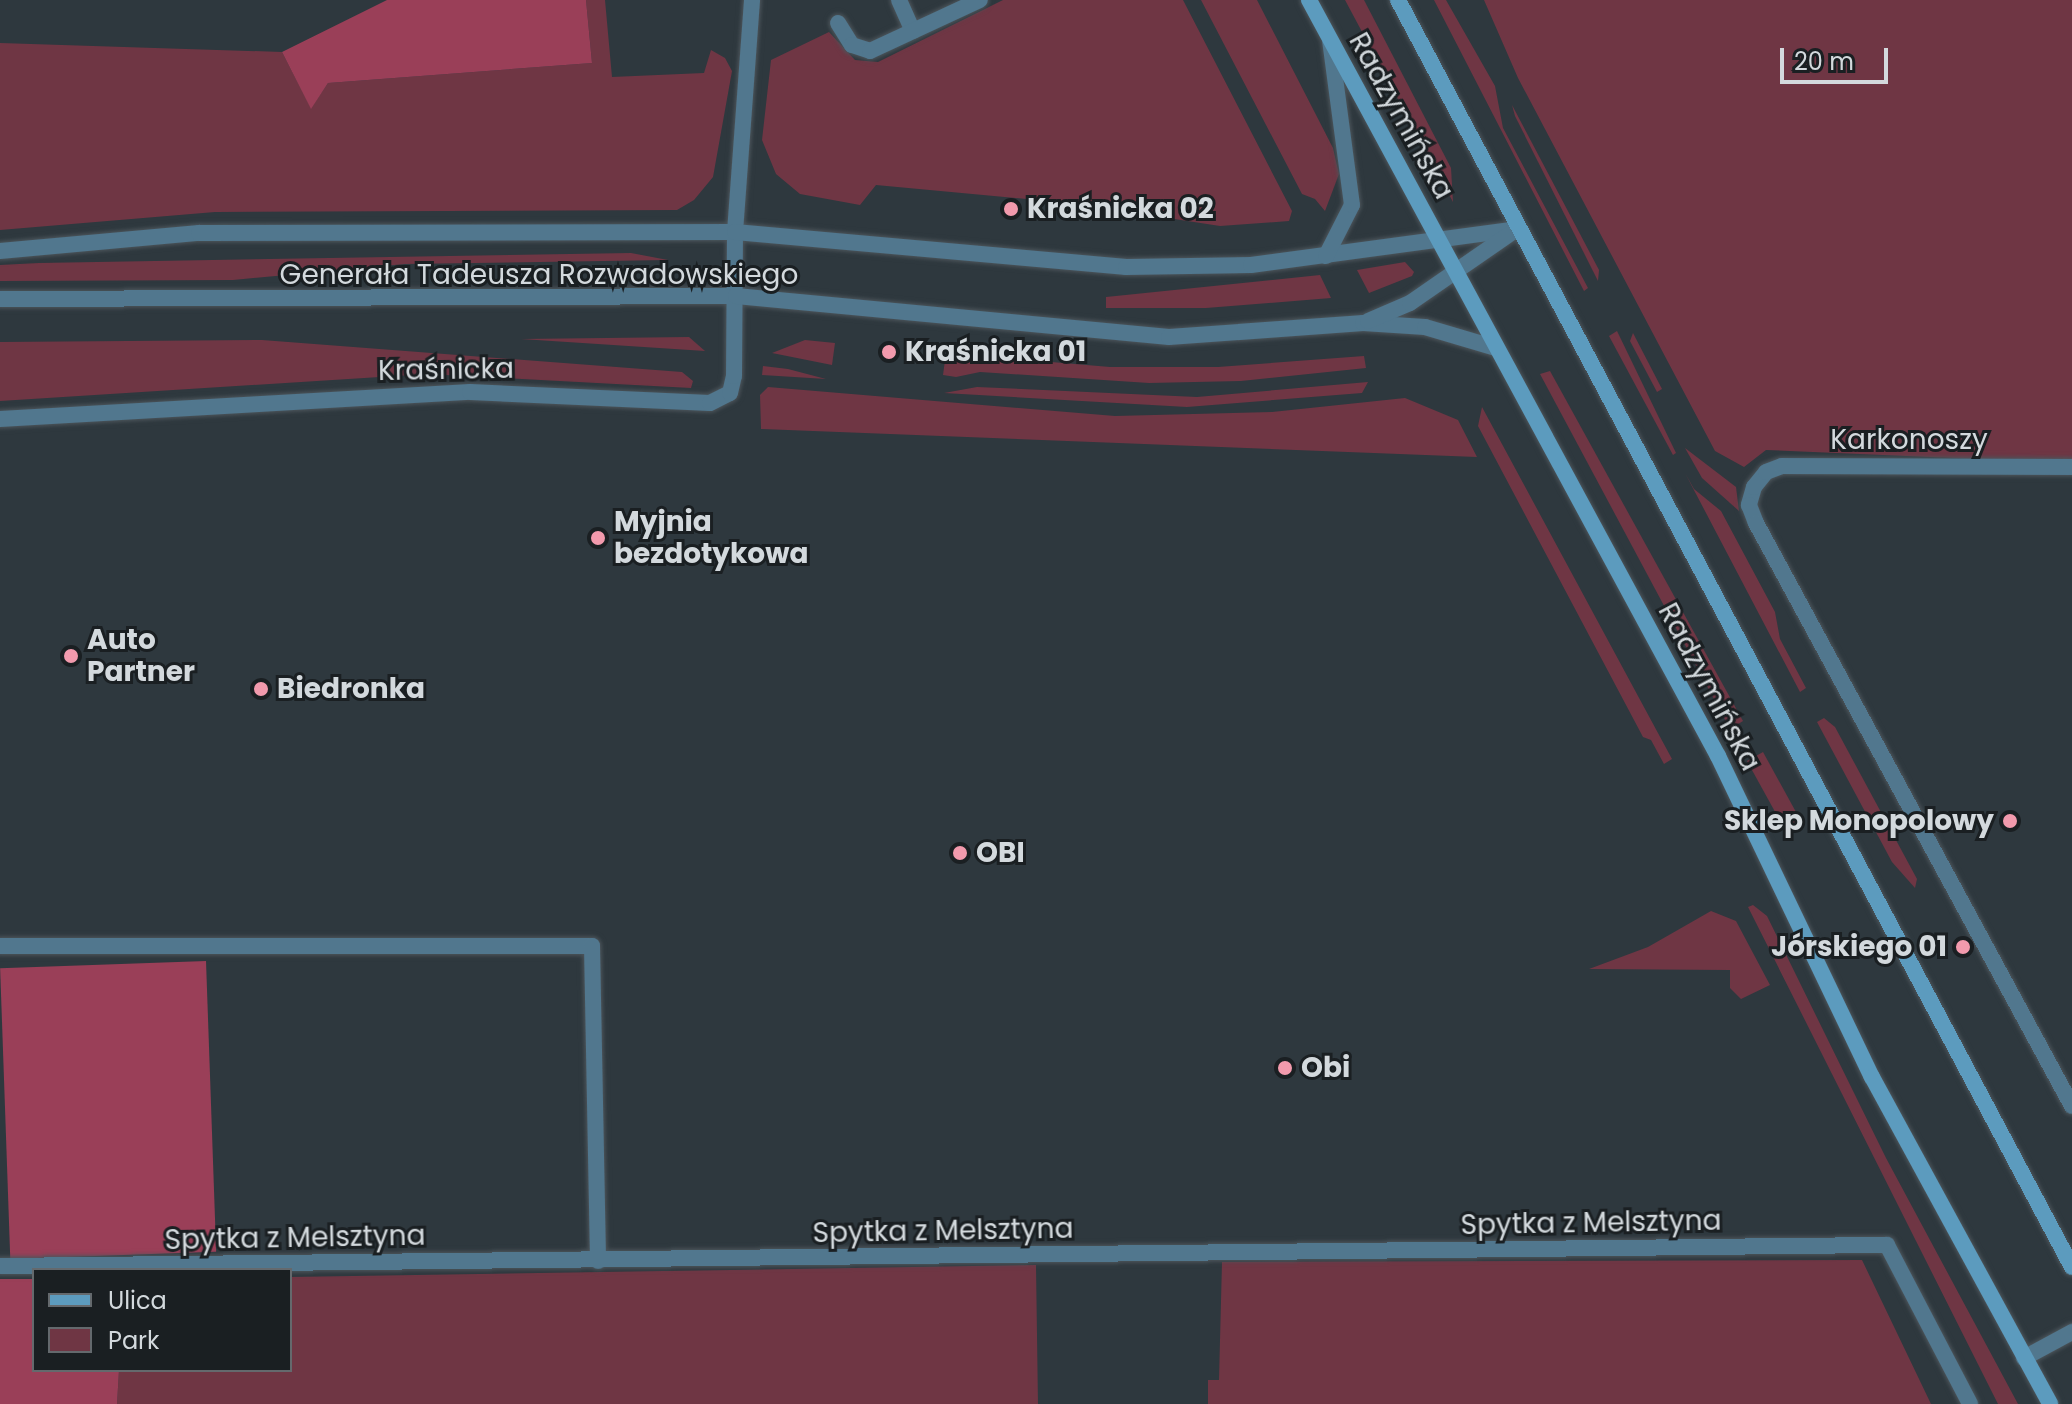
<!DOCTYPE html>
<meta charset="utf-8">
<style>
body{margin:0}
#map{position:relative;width:2072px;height:1404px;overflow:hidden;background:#2e383e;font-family:Poppins,sans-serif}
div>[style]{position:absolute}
.green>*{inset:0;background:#6f3644}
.forest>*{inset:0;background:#9a3f58;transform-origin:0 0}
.roads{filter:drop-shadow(0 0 2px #4c555b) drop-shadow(0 0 2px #4c555b)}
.service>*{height:16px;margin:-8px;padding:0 8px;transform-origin:8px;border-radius:8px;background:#51778e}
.minor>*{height:16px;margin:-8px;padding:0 8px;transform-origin:8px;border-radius:8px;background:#51778e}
.tertiary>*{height:16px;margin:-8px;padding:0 8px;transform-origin:8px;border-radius:8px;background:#51778e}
.secondary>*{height:16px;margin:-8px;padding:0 8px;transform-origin:8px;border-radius:8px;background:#5c9bbe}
.dots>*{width:22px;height:22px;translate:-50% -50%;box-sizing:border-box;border:4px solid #1a1f22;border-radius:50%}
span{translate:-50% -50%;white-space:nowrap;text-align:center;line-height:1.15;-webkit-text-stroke:6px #1a1f22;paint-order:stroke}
.street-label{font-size:28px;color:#d3d9dd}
.poi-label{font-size:28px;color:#d3d9dd;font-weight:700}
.left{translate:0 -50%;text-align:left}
.right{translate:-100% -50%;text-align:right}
.legend{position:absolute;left:32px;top:1268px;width:260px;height:104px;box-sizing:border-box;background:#1a1f22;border:2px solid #64696d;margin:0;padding:10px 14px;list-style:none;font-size:24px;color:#d3d9dd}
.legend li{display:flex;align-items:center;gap:16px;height:40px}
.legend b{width:40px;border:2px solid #64696d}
.scale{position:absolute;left:1780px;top:48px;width:108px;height:36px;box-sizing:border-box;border:4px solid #d3d9dd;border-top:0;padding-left:10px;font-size:24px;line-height:28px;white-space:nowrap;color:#d3d9dd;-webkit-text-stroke:6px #1a1f22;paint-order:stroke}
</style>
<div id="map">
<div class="green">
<div style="clip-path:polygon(586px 0,605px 0,612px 77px,704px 73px,711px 50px,725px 58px,732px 71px,713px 177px,694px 200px,677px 210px,215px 212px,0 230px,0 43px,282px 52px,311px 108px,328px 83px,592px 63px)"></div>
<div style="clip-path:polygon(1003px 0,1183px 0,1292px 211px,1289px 221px,1220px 226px,1070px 203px,876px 185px,860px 205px,800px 194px,776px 174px,762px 140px,771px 60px,829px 32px,855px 60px,878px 62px)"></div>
<div style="clip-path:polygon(1201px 0,1257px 0,1333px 148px,1339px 174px,1325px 211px,1315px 199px,1302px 194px)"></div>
<div style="clip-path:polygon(1345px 0,1364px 0,1451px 168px,1453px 202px)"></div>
<div style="clip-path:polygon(1434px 0,1446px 0,1495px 86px,1503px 128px,1588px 288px,1584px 291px)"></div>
<div style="clip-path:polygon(1484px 0,2072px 0,2072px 463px,1766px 450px,1744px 467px,1715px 451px,1518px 78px)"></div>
<div style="clip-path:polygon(1512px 105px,1599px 270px,1598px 281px,1515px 116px)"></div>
<div style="clip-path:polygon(631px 253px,668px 260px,405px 264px,233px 280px,0 281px,0 265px,39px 263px)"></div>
<div style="clip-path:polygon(1405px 262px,1414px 272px,1412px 276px,1369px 293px,1357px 270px)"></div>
<div style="clip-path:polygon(1320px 275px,1331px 298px,1206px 308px,1106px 308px,1106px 297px)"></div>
<div style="clip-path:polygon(1617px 331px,1676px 453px,1673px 455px,1609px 336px)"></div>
<div style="clip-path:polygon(1633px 333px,1662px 389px,1657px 392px,1630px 341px)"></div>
<div style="clip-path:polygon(689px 337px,705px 351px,521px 339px)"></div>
<div style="clip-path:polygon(262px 340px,682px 372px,693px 381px,691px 388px,427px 374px,0 401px,0 342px)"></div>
<div style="clip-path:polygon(805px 340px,835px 343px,832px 365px,772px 353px)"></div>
<div style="clip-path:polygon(946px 353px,1110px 367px,1218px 367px,1364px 356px,1366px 368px,1241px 381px,1149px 383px,980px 372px,956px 377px,943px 375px)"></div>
<div style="clip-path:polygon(763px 366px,788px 369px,826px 379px,762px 375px)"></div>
<div style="clip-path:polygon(1550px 371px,1743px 721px,1730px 729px,1540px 374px)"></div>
<div style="clip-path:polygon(1368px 382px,1362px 393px,1187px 407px,944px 393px,977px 387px,1197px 397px)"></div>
<div style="clip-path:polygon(768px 387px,1115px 416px,1272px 412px,1405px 398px,1458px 420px,1477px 457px,761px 429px,760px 395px)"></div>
<div style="clip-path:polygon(1482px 407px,1672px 759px,1664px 764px,1651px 740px,1643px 737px,1478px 426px)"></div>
<div style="clip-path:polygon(1685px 448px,1736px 487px,1739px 511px,1702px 478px)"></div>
<div style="clip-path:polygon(1685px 473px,1694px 489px,1721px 511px,1775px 612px,1780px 639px,1806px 688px,1800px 692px)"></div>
<div style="clip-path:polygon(1824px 718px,1835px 727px,1917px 879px,1915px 888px,1892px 862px,1817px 722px)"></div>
<div style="clip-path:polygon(1763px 752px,1802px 823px,1801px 826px,1779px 819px,1747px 761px)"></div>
<div style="clip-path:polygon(1753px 905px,1767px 916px,1886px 1158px,2018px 1404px,1998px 1404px,1748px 907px)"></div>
<div style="clip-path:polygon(1711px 911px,1736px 921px,1770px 985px,1741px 999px,1730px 988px,1730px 970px,1589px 969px,1648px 947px)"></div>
<div style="clip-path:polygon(1862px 1260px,1931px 1404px,1208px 1404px,1208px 1380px,1219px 1380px,1222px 1262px)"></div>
<div style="clip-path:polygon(1036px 1265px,1038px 1404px,117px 1404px,119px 1370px,290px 1370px,290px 1277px)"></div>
</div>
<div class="forest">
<div style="clip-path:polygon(387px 0,586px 0,592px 63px,328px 83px,311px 109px,282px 52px)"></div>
<div style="left:206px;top:961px;width:291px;height:206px;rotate:88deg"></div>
<div style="clip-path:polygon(0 1279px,34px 1279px,34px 1370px,119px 1370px,117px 1404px,0 1404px)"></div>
</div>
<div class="roads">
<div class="service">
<div style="left:899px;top:0;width:34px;rotate:66deg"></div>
<div style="left:838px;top:23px;width:26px;rotate:58deg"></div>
<div style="left:852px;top:45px;width:19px;rotate:18deg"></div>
<div style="left:870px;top:51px;width:121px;rotate:-24.9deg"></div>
<div style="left:735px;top:232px;width:233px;rotate:-85.8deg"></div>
<div style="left:1754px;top:487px;width:19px;rotate:106deg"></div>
<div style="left:1749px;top:505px;width:19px;rotate:69deg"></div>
<div style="left:1756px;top:523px;width:663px;rotate:61.54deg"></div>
<div style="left:0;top:946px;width:592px"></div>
<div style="left:592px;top:946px;width:315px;rotate:88.9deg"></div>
<div style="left:1887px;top:1245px;width:179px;rotate:62.4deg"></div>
</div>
<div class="minor">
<div style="left:0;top:419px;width:471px;rotate:-3.3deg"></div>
<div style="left:470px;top:392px;width:240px;rotate:2.6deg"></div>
<div style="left:710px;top:403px;width:22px;rotate:-27deg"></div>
<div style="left:730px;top:393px;width:17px;rotate:-77deg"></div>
<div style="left:734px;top:376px;width:144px;rotate:-89.6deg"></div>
<div style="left:1754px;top:487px;width:19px;rotate:-51deg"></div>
<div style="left:1766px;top:472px;width:17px;rotate:-21deg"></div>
<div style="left:1782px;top:466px;width:290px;rotate:0.2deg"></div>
<div style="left:0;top:1266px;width:1887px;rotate:-0.64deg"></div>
</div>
<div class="tertiary">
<div style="left:0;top:251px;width:200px;rotate:-5.2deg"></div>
<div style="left:199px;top:233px;width:536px;rotate:-0.11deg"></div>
<div style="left:735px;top:232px;width:393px;rotate:5.1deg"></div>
<div style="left:1126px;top:267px;width:125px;rotate:-0.9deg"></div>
<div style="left:1251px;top:265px;width:268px;rotate:-7.7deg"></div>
<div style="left:1326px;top:256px;width:57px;rotate:-63deg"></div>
<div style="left:1352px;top:205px;width:165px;rotate:-97.6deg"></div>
<div style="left:0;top:299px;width:736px;rotate:-0.23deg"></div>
<div style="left:736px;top:296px;width:435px;rotate:5.4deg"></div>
<div style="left:1169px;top:337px;width:195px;rotate:-4.1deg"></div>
<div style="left:1363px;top:323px;width:62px;rotate:3.7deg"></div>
<div style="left:1425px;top:327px;width:74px;rotate:16.5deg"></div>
<div style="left:1368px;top:321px;width:46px;rotate:-23.2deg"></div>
<div style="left:1410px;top:303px;width:126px;rotate:-34.7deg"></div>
<div style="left:2024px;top:1358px;width:55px;rotate:-28.4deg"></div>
</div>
<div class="secondary">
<div style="left:1309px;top:0;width:860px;rotate:61.59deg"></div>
<div style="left:1718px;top:756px;width:356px;rotate:64.4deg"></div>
<div style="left:1872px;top:1077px;width:372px;rotate:61.4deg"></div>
<div style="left:1398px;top:0;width:1435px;rotate:61.99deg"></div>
</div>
</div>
<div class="dots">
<div style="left:1011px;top:209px;background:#f29aad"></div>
<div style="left:889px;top:352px;background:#f29aad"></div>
<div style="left:598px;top:538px;background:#f29aad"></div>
<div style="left:71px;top:656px;background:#f29aad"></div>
<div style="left:261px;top:689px;background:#f29aad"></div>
<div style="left:2010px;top:821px;background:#f29aad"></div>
<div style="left:960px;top:853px;background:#f29aad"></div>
<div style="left:1963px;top:947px;background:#f29aad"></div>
<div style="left:1285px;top:1068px;background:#f29aad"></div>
</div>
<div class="street-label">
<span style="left:1401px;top:116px;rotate:61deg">Radzymińska</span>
<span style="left:539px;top:275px">Generała Tadeusza Rozwadowskiego</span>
<span style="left:446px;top:370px;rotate:-1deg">Kraśnicka</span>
<span style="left:1909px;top:440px">Karkonoszy</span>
<span style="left:1709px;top:687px;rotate:62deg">Radzymińska</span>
<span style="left:1591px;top:1223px;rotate:-1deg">Spytka z Melsztyna</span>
<span style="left:943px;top:1231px;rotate:-1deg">Spytka z Melsztyna</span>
<span style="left:295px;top:1238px;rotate:-1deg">Spytka z Melsztyna</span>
</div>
<div class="poi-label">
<span class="left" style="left:1027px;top:209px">Kraśnicka 02</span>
<span class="left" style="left:905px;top:352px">Kraśnicka 01</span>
<span class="left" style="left:614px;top:538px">Myjnia<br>bezdotykowa</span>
<span class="left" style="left:87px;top:656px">Auto<br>Partner</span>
<span class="left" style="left:277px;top:689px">Biedronka</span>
<span class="right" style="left:1994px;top:821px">Sklep Monopolowy</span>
<span class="left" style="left:976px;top:853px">OBI</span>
<span class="right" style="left:1947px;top:947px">Jórskiego 01</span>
<span class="left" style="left:1301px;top:1068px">Obi</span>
</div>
<ul class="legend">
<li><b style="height:10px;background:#5c9bbe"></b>Ulica</li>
<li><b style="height:22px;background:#6f3644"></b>Park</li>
</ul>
<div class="scale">20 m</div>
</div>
